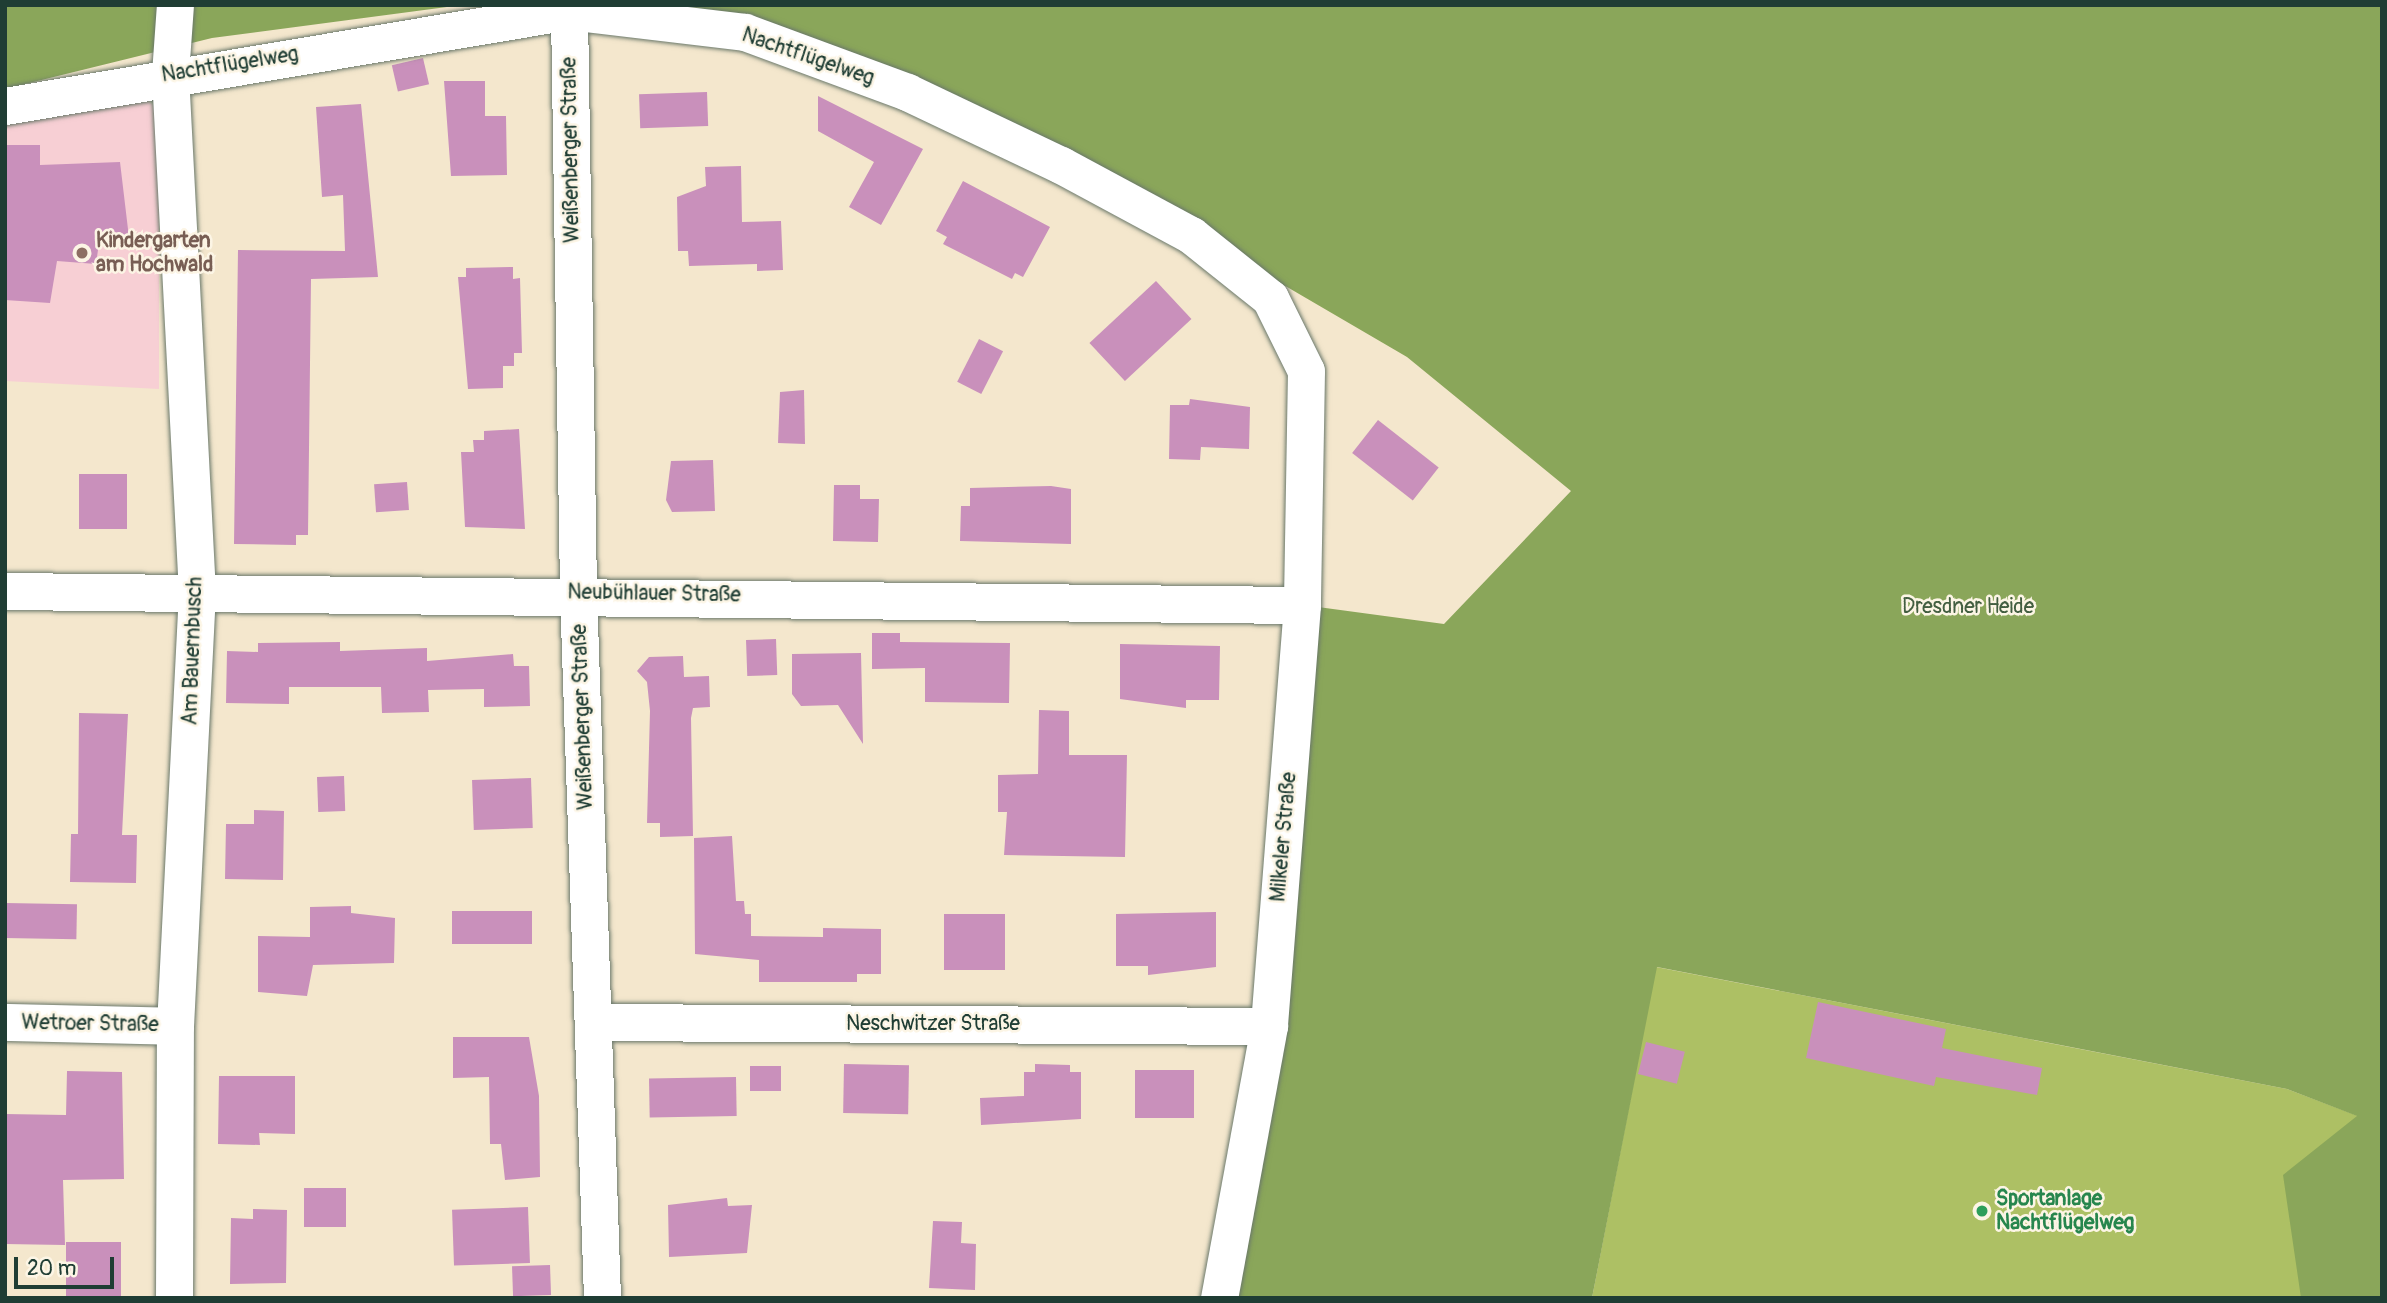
<!DOCTYPE html>
<meta charset="utf-8">
<style>
body{margin:0}
#map{position:relative;width:2387px;height:1303px;overflow:hidden;background:#f4e7cd;font-family:Pangolin,sans-serif}
div>[style]{position:absolute}
.built>*{inset:0;background:#f7cfd4}
.green>*{inset:0;background:#adc064}
.forest>*{inset:0;background:#8aa65a}
.building>*{inset:0;background:#c990bb;transform-origin:0 0}
.roads{filter:drop-shadow(0 0 2px #6a786a) drop-shadow(0 0 2px #6a786a)}
.street>*{height:37px;margin:-18.5px;padding:0 18.5px;transform-origin:18.5px;border-radius:18.5px;background:#fff}
.dots>*{width:19px;height:19px;translate:-50% -50%;box-sizing:border-box;border:4px solid #fcf5e5;border-radius:50%}
span{translate:-50% -50%;white-space:nowrap;text-align:center;line-height:1.15;-webkit-text-stroke:5px #fcf5e5;paint-order:stroke}
.street-label{font-size:21px;color:#1f3d34}
.education-label{font-size:21px;color:#785e54;font-weight:700}
.left{translate:0 -50%;text-align:left}
.park-label{font-size:21px;color:#425e40}
.leisure-label{font-size:21px;color:#27864d;font-weight:700}
.frame{position:absolute;inset:0;border:7px solid #1f3d34;pointer-events:none}
.scale{position:absolute;left:14px;top:1257px;width:100px;height:32px;box-sizing:border-box;border:4px solid #1f3d34;border-top:0;padding-left:9px;font-size:21px;line-height:24px;white-space:nowrap;color:#1f3d34;-webkit-text-stroke:5px #fcf5e5;paint-order:stroke}
</style>
<div id="map">
<div class="built">
<div style="clip-path:polygon(147px 100px,159px 110px,159px 389px,5px 381px,5px 124px)"></div>
</div>
<div class="green">
<div style="clip-path:polygon(1656px 967px,2287px 1089px,2358px 1116px,2338px 1298px,1592px 1298px)"></div>
</div>
<div class="forest">
<div style="clip-path:polygon(5px 5px,462px 5px,212px 38px,5px 89px)"></div>
<div style="clip-path:polygon(671px 5px,2382px 5px,2382px 1298px,2301px 1298px,2283px 1175px,2357px 1116px,2287px 1089px,1657px 967px,1592px 1298px,1237px 1298px,1318px 607px,1444px 624px,1571px 491px,1407px 357px,1191px 231px)"></div>
</div>
<div class="building">
<div style="left:423px;top:58px;width:27px;height:32px;rotate:77deg"></div>
<div style="clip-path:polygon(444px 81px,485px 81px,485px 116px,506px 116px,507px 175px,451px 176px)"></div>
<div style="left:707px;top:92px;width:34px;height:68px;rotate:88deg"></div>
<div style="clip-path:polygon(818px 96px,923px 149px,881px 225px,849px 207px,874px 162px,818px 131px)"></div>
<div style="clip-path:polygon(361px 104px,378px 277px,311px 279px,308px 535px,296px 535px,296px 545px,234px 544px,238px 250px,345px 251px,343px 195px,322px 197px,316px 107px)"></div>
<div style="clip-path:polygon(5px 145px,40px 145px,40px 165px,120px 162px,130px 246px,99px 243px,96px 264px,57px 261px,50px 303px,5px 300px)"></div>
<div style="clip-path:polygon(741px 166px,742px 222px,781px 221px,783px 270px,757px 271px,757px 264px,689px 266px,688px 251px,678px 251px,677px 197px,706px 186px,705px 167px)"></div>
<div style="clip-path:polygon(963px 181px,1050px 227px,1023px 277px,1015px 273px,1012px 279px,943px 244px,947px 237px,936px 231px)"></div>
<div style="clip-path:polygon(513px 267px,513px 279px,520px 278px,522px 353px,514px 353px,514px 366px,503px 366px,503px 388px,468px 389px,458px 277px,466px 277px,466px 268px)"></div>
<div style="left:1156px;top:281px;width:52px;height:91px;rotate:47deg"></div>
<div style="left:979px;top:339px;width:27px;height:48px;rotate:27deg"></div>
<div style="clip-path:polygon(804px 390px,805px 444px,778px 443px,780px 392px)"></div>
<div style="clip-path:polygon(1190px 399px,1250px 407px,1249px 449px,1201px 447px,1200px 460px,1169px 459px,1170px 405px,1189px 405px)"></div>
<div style="left:1378px;top:420px;width:77px;height:42px;rotate:38deg"></div>
<div style="clip-path:polygon(519px 429px,525px 529px,465px 527px,461px 452px,474px 452px,473px 440px,484px 440px,484px 431px)"></div>
<div style="clip-path:polygon(713px 460px,715px 511px,672px 512px,666px 500px,671px 461px)"></div>
<div style="left:79px;top:474px;width:48px;height:55px"></div>
<div style="left:407px;top:482px;width:28px;height:33px;rotate:86deg"></div>
<div style="clip-path:polygon(834px 485px,860px 485px,860px 499px,879px 499px,878px 542px,833px 541px)"></div>
<div style="clip-path:polygon(1051px 486px,1071px 489px,1071px 544px,960px 541px,961px 506px,970px 506px,970px 488px)"></div>
<div style="clip-path:polygon(872px 633px,900px 633px,900px 642px,1010px 643px,1009px 703px,925px 702px,925px 668px,872px 669px)"></div>
<div style="left:776px;top:639px;width:36px;height:30px;rotate:88deg"></div>
<div style="clip-path:polygon(340px 642px,340px 651px,427px 648px,427px 661px,513px 654px,514px 666px,529px 666px,530px 706px,484px 707px,484px 689px,428px 690px,429px 712px,382px 713px,381px 687px,289px 687px,289px 704px,226px 703px,227px 651px,258px 652px,258px 643px)"></div>
<div style="clip-path:polygon(1120px 644px,1220px 646px,1219px 700px,1186px 700px,1186px 708px,1120px 699px)"></div>
<div style="clip-path:polygon(861px 653px,863px 744px,838px 705px,801px 706px,792px 694px,792px 654px)"></div>
<div style="clip-path:polygon(683px 656px,684px 677px,709px 676px,710px 707px,693px 708px,691px 718px,693px 836px,660px 837px,660px 823px,647px 823px,650px 711px,647px 682px,637px 671px,649px 657px)"></div>
<div style="clip-path:polygon(1039px 710px,1069px 711px,1069px 755px,1127px 755px,1125px 857px,1004px 855px,1007px 812px,998px 812px,998px 775px,1038px 774px)"></div>
<div style="clip-path:polygon(79px 713px,128px 714px,122px 835px,137px 835px,136px 883px,70px 882px,71px 834px,78px 834px)"></div>
<div style="left:344px;top:776px;width:35px;height:27px;rotate:88deg"></div>
<div style="left:531px;top:778px;width:50px;height:59px;rotate:88deg"></div>
<div style="clip-path:polygon(254px 810px,284px 811px,283px 880px,225px 879px,226px 824px,254px 824px)"></div>
<div style="clip-path:polygon(732px 836px,736px 901px,744px 901px,745px 914px,751px 914px,751px 936px,823px 937px,823px 928px,881px 929px,881px 974px,857px 974px,857px 982px,759px 982px,759px 960px,695px 954px,694px 838px)"></div>
<div style="left:5px;top:903px;width:72px;height:35px;rotate:1deg"></div>
<div style="clip-path:polygon(351px 906px,351px 913px,395px 918px,394px 963px,313px 965px,307px 996px,258px 992px,258px 936px,310px 937px,310px 907px)"></div>
<div style="left:532px;top:911px;width:33px;height:80px;rotate:90deg"></div>
<div style="clip-path:polygon(1216px 912px,1216px 967px,1148px 975px,1148px 966px,1116px 966px,1116px 914px)"></div>
<div style="left:944px;top:914px;width:61px;height:56px"></div>
<div style="clip-path:polygon(1818px 1002px,1946px 1029px,1942px 1048px,2042px 1068px,2037px 1095px,1936px 1077px,1934px 1086px,1806px 1058px)"></div>
<div style="clip-path:polygon(453px 1037px,529px 1037px,539px 1096px,540px 1177px,505px 1180px,501px 1144px,490px 1144px,489px 1077px,453px 1078px)"></div>
<div style="left:1646px;top:1042px;width:40px;height:33px;rotate:14deg"></div>
<div style="left:844px;top:1064px;width:65px;height:49px;rotate:1deg"></div>
<div style="clip-path:polygon(1035px 1064px,1070px 1065px,1070px 1072px,1081px 1072px,1081px 1119px,981px 1125px,980px 1098px,1024px 1096px,1024px 1072px,1035px 1072px)"></div>
<div style="left:781px;top:1066px;width:25px;height:31px;rotate:90deg"></div>
<div style="left:1135px;top:1070px;width:59px;height:48px"></div>
<div style="clip-path:polygon(67px 1071px,122px 1072px,124px 1179px,63px 1180px,65px 1245px,5px 1244px,5px 1114px,66px 1115px)"></div>
<div style="clip-path:polygon(219px 1076px,295px 1076px,295px 1134px,259px 1133px,260px 1145px,218px 1144px)"></div>
<div style="left:736px;top:1077px;width:39px;height:87px;rotate:89deg"></div>
<div style="left:304px;top:1188px;width:42px;height:39px"></div>
<div style="clip-path:polygon(727px 1198px,728px 1206px,752px 1205px,747px 1253px,669px 1257px,668px 1205px)"></div>
<div style="left:528px;top:1207px;width:56px;height:76px;rotate:88deg"></div>
<div style="clip-path:polygon(253px 1209px,287px 1210px,286px 1283px,230px 1284px,231px 1218px,253px 1219px)"></div>
<div style="clip-path:polygon(933px 1221px,962px 1222px,961px 1243px,976px 1244px,975px 1290px,929px 1288px)"></div>
<div style="left:66px;top:1242px;width:55px;height:56px"></div>
<div style="left:550px;top:1265px;width:30px;height:38px;rotate:88deg"></div>
</div>
<div class="roads">
<div class="street">
<div style="left:569px;top:11px;width:582px;rotate:89.11deg"></div>
<div style="left:578px;top:593px;width:705px;rotate:88.05deg"></div>
<div style="left:5px;top:106px;width:572px;rotate:-9.56deg"></div>
<div style="left:569px;top:11px;width:177px;rotate:6.8deg"></div>
<div style="left:745px;top:32px;width:173px;rotate:20.3deg"></div>
<div style="left:907px;top:92px;width:170px;rotate:25.4deg"></div>
<div style="left:1061px;top:165px;width:148px;rotate:28.3deg"></div>
<div style="left:1191px;top:235px;width:101px;rotate:38.6deg"></div>
<div style="left:1270px;top:298px;width:81px;rotate:63.7deg"></div>
<div style="left:1306px;top:371px;width:234px;rotate:91deg"></div>
<div style="left:1302px;top:605px;width:422px;rotate:94.5deg"></div>
<div style="left:1269px;top:1026px;width:277px;rotate:100.4deg"></div>
<div style="left:5px;top:591px;width:1297px;rotate:0.62deg"></div>
<div style="left:5px;top:1022px;width:170px;rotate:1.3deg"></div>
<div style="left:596px;top:1022px;width:673px;rotate:0.34deg"></div>
<div style="left:174px;top:1298px;width:272px;rotate:-89.8deg"></div>
<div style="left:175px;top:1026px;width:434px;rotate:-87.1deg"></div>
<div style="left:197px;top:593px;width:520px;rotate:-92.98deg"></div>
<div style="left:170px;top:74px;width:69px;rotate:-85.9deg"></div>
</div>
</div>
<div class="dots">
<div style="left:82px;top:253px;background:#8d6e63"></div>
<div style="left:1982px;top:1211px;background:#2e9e5b"></div>
</div>
<div class="street-label">
<span style="left:808px;top:57px;rotate:19deg">Nachtflügelweg</span>
<span style="left:230px;top:65px;rotate:-9deg">Nachtflügelweg</span>
<span style="left:571px;top:150px;rotate:-91deg">Weißenberger Straße</span>
<span style="left:654px;top:594px;rotate:1deg">Neubühlauer Straße</span>
<span style="left:193px;top:651px;rotate:-88deg">Am Bauernbusch</span>
<span style="left:583px;top:717px;rotate:-92deg">Weißenberger Straße</span>
<span style="left:1284px;top:837px;rotate:-85deg">Milkeler Straße</span>
<span style="left:90px;top:1024px;rotate:1deg">Wetroer Straße</span>
<span style="left:933px;top:1024px">Neschwitzer Straße</span>
</div>
<div class="education-label">
<span class="left" style="left:96px;top:253px">Kindergarten<br>am Hochwald</span>
</div>
<div class="park-label">
<span style="left:1968px;top:607px">Dresdner Heide</span>
</div>
<div class="leisure-label">
<span class="left" style="left:1996px;top:1211px">Sportanlage<br>Nachtflügelweg</span>
</div>
<div class="frame"></div>
<div class="scale">20 m</div>
</div>
